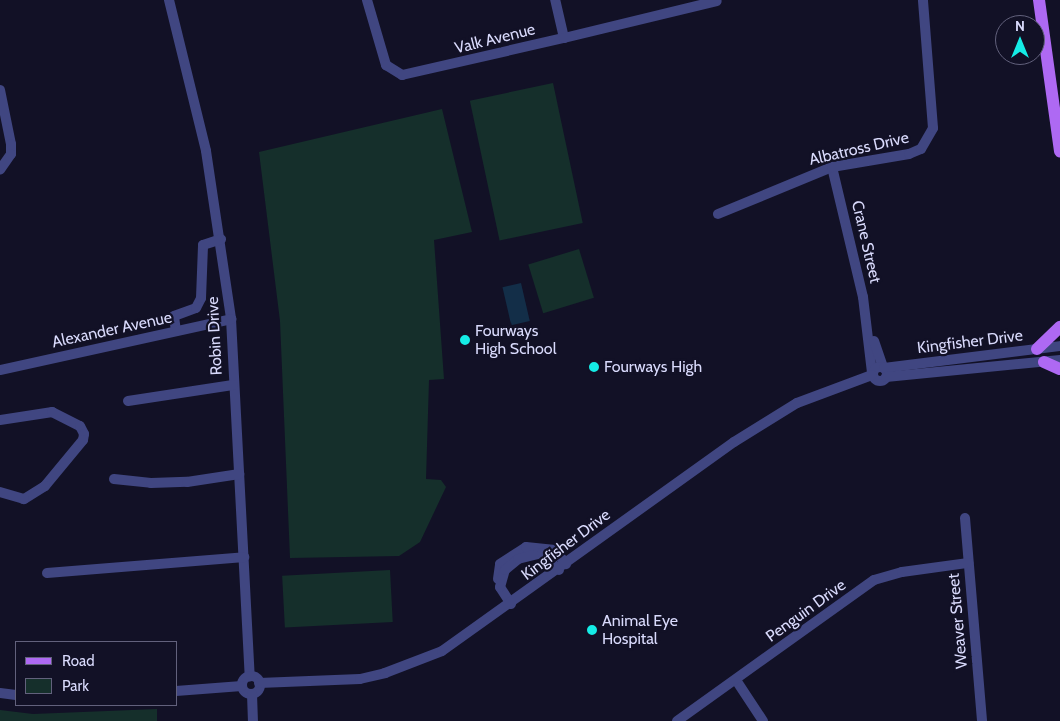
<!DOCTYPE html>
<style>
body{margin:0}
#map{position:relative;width:1060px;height:721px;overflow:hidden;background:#121126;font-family:Cabin,sans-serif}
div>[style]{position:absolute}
.green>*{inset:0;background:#152f2b;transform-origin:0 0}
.water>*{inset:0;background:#132e48;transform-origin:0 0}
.minor>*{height:10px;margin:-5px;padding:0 5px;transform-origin:5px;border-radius:5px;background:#404681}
.minor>.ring{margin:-5px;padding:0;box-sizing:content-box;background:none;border:10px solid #404681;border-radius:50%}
.major>*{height:12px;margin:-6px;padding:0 6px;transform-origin:6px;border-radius:6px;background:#ae69f3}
.dots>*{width:14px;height:14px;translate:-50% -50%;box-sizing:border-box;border:2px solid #121126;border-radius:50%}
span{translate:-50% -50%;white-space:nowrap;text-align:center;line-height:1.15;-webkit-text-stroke:4.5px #121126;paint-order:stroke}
.street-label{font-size:16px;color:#d9dafc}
.poi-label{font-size:16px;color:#d9dafc}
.left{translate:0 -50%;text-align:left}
.legend{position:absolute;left:15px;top:641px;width:162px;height:65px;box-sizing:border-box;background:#121126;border:1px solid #62617c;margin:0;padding:6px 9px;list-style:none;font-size:15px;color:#d9dafc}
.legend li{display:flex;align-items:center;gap:10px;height:25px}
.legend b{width:25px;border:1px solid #62617c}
.north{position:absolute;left:995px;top:15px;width:50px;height:50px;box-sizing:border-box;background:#121126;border:1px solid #62617c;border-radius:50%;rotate:0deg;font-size:14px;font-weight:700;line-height:20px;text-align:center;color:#d9dafc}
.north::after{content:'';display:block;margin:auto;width:18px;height:22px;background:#15ece6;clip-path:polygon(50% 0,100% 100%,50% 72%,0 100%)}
</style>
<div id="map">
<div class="green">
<div style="left:553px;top:83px;width:143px;height:85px;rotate:78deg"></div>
<div style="clip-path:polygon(442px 109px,472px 232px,434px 240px,444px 379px,429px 380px,426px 479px,441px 480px,446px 487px,420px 542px,399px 556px,290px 558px,280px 321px,259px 152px)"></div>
<div style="left:579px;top:249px;width:51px;height:53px;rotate:73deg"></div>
<div style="left:390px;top:570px;width:52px;height:108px;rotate:87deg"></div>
<div style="clip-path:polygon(157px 709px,157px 721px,0 721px,0 710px,33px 714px)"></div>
</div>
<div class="water">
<div style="left:521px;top:283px;width:39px;height:19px;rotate:77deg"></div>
</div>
<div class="minor">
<div style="left:169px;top:0;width:155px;rotate:76.2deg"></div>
<div style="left:206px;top:151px;width:170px;rotate:81.5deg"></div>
<div style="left:231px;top:319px;width:358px;rotate:87deg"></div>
<div style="left:367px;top:0;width:68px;rotate:73.7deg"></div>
<div style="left:386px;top:65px;width:19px;rotate:32deg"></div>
<div style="left:402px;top:75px;width:166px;rotate:-12.9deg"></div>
<div style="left:564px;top:38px;width:39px;rotate:-103deg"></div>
<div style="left:564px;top:38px;width:157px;rotate:-13.6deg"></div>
<div style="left:0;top:90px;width:55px;rotate:78.5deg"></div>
<div style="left:11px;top:144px;width:10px;rotate:90deg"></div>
<div style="left:11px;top:154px;width:19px;rotate:125deg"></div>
<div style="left:832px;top:167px;width:134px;rotate:76.6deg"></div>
<div style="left:863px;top:297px;width:76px;rotate:83.2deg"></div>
<div style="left:718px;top:214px;width:123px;rotate:-22.4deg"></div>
<div style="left:832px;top:167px;width:78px;rotate:-9.6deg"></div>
<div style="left:909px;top:154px;width:13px;rotate:-23deg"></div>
<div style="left:921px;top:149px;width:24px;rotate:-60deg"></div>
<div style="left:933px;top:128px;width:128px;rotate:-94.5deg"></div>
<div style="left:176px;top:331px;width:15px;rotate:-98deg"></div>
<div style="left:174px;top:316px;width:23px;rotate:-20deg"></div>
<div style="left:196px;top:308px;width:11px;rotate:-63deg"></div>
<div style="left:201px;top:298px;width:53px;rotate:-87.8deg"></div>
<div style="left:203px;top:245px;width:19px;rotate:-18deg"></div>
<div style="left:874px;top:341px;width:28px;rotate:71deg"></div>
<div class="ring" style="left:873px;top:367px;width:4px;height:4px"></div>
<div style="left:884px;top:368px;width:177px;rotate:-7.1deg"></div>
<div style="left:0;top:370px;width:237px;rotate:-12.4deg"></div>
<div style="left:886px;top:377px;width:175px;rotate:-5.6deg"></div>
<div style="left:128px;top:401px;width:106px;rotate:-8.7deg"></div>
<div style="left:0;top:420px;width:53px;rotate:-8.7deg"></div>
<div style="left:52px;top:412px;width:31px;rotate:27deg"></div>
<div style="left:80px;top:426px;width:9px;rotate:63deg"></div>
<div style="left:84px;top:434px;width:6px;rotate:99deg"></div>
<div style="left:83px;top:440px;width:60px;rotate:129.6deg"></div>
<div style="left:45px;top:486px;width:25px;rotate:148deg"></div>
<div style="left:24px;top:499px;width:25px;rotate:-164deg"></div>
<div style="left:114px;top:479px;width:37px;rotate:6deg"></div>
<div style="left:151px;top:483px;width:36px;rotate:-2deg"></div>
<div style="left:187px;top:482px;width:53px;rotate:-8.7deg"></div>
<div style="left:965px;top:518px;width:204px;rotate:85.2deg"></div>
<div style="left:47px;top:573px;width:198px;rotate:-4.6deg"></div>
<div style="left:498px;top:579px;width:15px;rotate:-82deg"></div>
<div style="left:500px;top:564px;width:31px;rotate:-33deg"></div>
<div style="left:526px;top:547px;width:29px;rotate:6deg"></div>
<div style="left:555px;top:550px;width:18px;rotate:52deg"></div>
<div style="left:511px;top:604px;width:20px;rotate:-123deg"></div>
<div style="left:500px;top:587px;width:18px;rotate:-74deg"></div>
<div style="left:505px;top:570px;width:17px;rotate:-40deg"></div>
<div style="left:518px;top:559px;width:25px;rotate:-14deg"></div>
<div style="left:542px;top:553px;width:24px;rotate:45deg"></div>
<div class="ring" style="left:242px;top:676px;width:8px;height:8px"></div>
<div style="left:736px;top:680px;width:49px;rotate:56.6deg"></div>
<div style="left:259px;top:683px;width:101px;rotate:-2.3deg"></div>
<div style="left:360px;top:679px;width:26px;rotate:-13deg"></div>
<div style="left:385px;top:673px;width:61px;rotate:-21.1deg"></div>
<div style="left:442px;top:651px;width:359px;rotate:-35.6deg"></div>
<div style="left:734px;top:442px;width:74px;rotate:-31.8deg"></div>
<div style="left:797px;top:403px;width:80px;rotate:-20.5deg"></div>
<div style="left:176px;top:691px;width:66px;rotate:-4.3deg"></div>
<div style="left:0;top:693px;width:16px;rotate:7deg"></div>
<div style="left:252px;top:694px;width:27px;rotate:88deg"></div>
<div style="left:677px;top:721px;width:242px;rotate:-35.6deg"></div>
<div style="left:874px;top:580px;width:29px;rotate:-16deg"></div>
<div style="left:902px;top:572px;width:67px;rotate:-7.8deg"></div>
</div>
<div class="major">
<div style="left:1039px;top:0;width:153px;rotate:82.1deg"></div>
<div style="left:1037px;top:349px;width:32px;rotate:-44deg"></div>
<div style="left:1044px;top:362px;width:17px;rotate:24deg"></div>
</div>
<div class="dots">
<div style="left:465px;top:340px;background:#15ece6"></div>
<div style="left:594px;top:367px;background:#15ece6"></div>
<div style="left:592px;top:630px;background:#15ece6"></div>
</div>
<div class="street-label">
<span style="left:495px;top:39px;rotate:-14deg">Valk Avenue</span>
<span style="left:859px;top:149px;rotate:-13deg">Albatross Drive</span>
<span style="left:866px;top:242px;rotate:77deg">Crane Street</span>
<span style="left:112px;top:330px;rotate:-12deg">Alexander Avenue</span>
<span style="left:215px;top:336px;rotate:-93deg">Robin Drive</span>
<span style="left:970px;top:342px;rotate:-7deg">Kingfisher Drive</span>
<span style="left:566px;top:545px;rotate:-37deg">Kingfisher Drive</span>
<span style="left:806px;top:611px;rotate:-36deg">Penguin Drive</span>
<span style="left:958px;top:621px;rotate:-95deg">Weaver Street</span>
</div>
<div class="poi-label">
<span class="left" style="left:475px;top:340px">Fourways<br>High School</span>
<span class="left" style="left:604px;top:367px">Fourways High</span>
<span class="left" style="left:602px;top:630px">Animal Eye<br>Hospital</span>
</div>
<ul class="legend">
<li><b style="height:6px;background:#ae69f3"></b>Road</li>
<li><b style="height:14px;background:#152f2b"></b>Park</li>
</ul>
<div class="north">N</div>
</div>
